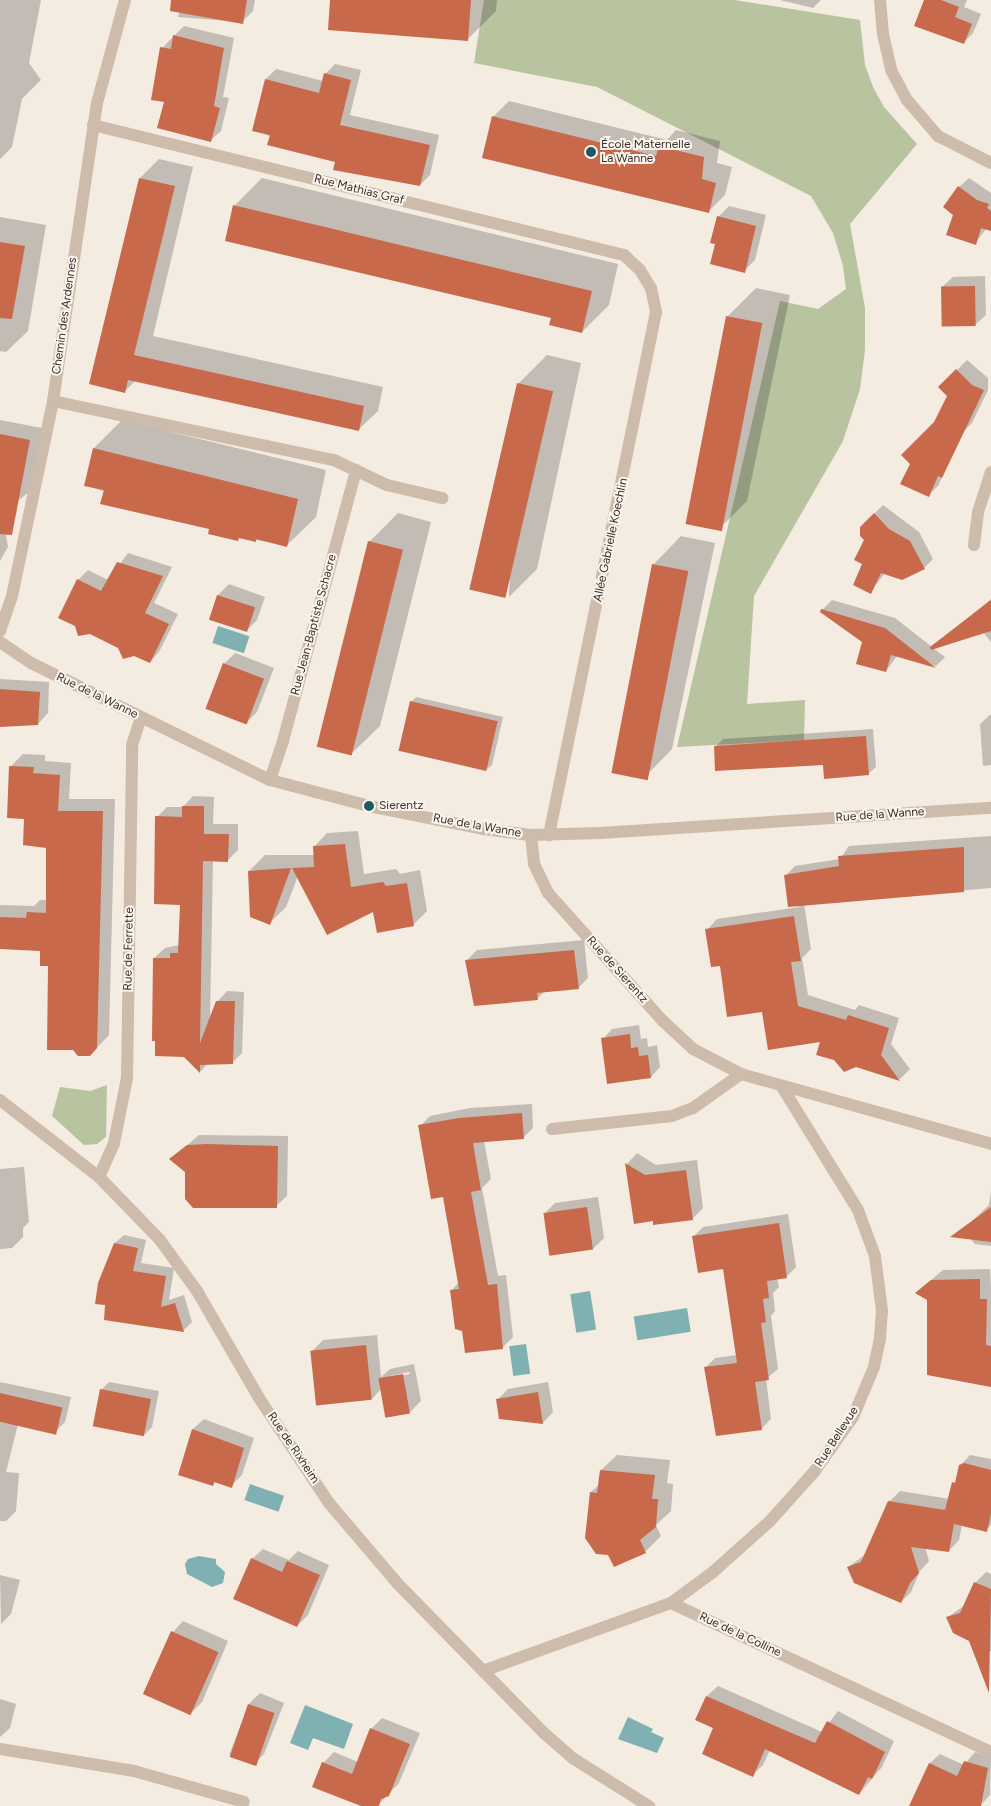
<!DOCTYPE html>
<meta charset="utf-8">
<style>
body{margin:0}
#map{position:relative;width:991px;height:1806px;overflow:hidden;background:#f4ebe1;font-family:Figtree,sans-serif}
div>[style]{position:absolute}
.green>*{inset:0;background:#b8c4a0}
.water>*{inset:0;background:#7fb0b2;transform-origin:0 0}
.shadow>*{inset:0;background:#0003}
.building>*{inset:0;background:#c8694b;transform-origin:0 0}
.service>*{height:12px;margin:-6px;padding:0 6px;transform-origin:6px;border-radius:6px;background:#cdbbac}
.minor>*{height:12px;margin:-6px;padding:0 6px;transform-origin:6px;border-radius:6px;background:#cdbbac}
.dots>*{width:14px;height:14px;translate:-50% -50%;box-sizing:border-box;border:2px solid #fbf5ee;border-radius:50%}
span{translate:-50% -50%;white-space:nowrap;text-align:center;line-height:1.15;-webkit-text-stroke:4px #fbf5ee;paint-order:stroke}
.poi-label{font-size:12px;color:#3b302b}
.left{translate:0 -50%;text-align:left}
.street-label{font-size:12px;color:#3b302b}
</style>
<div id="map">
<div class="green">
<div style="clip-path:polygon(484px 0,735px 0,860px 20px,865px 65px,873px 87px,884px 107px,917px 144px,850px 224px,865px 308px,865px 350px,860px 389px,843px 441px,754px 596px,747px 704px,805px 700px,804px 740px,677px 747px,780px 301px,818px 309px,846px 289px,843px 266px,833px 233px,811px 196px,597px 87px,474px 63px)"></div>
<div style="clip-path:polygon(107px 1085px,106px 1137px,97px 1144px,84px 1145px,52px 1116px,60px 1087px,90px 1091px)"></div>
</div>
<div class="water">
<div style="left:218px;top:626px;width:33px;height:18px;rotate:18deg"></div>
<div style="left:590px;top:1291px;width:39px;height:20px;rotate:81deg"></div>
<div style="left:687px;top:1308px;width:24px;height:54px;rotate:81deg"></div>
<div style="left:526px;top:1344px;width:30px;height:17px;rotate:82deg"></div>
<div style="left:250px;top:1484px;width:36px;height:17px;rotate:19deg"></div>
<div style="clip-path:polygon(199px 1556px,216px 1559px,216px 1564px,225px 1572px,223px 1583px,212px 1587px,187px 1574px,185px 1564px,188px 1559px)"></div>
<div style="clip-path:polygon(305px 1705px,353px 1724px,344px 1749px,313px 1738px,308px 1750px,290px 1743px)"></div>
<div style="clip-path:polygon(628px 1717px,653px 1729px,651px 1732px,664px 1738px,657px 1753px,618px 1739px)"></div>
</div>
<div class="shadow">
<div style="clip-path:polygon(0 0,41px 0,29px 63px,41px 80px,22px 99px,12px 147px,0 159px)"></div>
<div style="clip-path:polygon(182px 0,255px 0,253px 11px,242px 22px,178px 17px)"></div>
<div style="clip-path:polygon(332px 0,497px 0,496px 11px,467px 40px)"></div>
<div style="clip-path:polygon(780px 0,821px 0,813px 8px)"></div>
<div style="clip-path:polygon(927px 0,967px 0,964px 7px,981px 14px,973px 33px,963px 43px)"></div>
<div style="clip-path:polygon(184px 26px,234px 38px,223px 97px,229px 98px,221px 131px,211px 140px,166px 101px,162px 48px)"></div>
<div style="clip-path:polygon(335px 64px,361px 70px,350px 115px,439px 135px,430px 175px,420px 185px,335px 169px,336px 161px,253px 130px,266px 79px,276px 69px,323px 81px,325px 74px)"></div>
<div style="clip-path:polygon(509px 101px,667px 140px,676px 130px,720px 141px,717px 163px,732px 167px,725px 195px,709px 211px,493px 117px)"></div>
<div style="clip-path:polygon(159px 159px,193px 167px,153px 336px,383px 387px,378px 411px,358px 430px,136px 380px,125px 391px,91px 383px,140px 178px)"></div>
<div style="clip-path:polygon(262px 178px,618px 264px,609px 305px,582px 332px,552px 318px,235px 205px)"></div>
<div style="clip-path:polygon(969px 178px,991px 193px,991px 229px,987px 228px,975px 243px,954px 214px,959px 187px)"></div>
<div style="clip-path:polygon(729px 206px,766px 215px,755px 260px,744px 271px,716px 243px,718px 217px)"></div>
<div style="clip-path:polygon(0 217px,46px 225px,28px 331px,6px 352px,0 351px)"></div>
<div style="clip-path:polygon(985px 276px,986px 315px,975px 325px,942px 287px,953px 277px)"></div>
<div style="clip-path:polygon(756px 288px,790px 295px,747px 501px,718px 530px,727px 317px)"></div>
<div style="clip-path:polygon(547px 355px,581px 363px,537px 569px,509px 597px,518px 384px)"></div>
<div style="clip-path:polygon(967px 360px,988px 378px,988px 390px,972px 423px,963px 432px,949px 395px,940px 387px)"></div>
<div style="clip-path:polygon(0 420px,42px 428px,29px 492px,14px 504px,6px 536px,8px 547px,0 561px)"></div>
<div style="clip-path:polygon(122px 420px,326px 470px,316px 517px,287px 545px,210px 533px,211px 528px,85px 485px,94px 448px)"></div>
<div style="clip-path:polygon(926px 432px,953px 453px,938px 486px,928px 495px)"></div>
<div style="clip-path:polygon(883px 505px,919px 532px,933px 559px,924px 568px,885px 573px,870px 592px,864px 564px,865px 540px,861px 527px)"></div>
<div style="clip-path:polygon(398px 513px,431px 522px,380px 726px,351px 754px,369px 542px)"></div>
<div style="clip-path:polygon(681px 536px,715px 543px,672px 749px,644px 778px,653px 565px)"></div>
<div style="clip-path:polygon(128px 553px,172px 567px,154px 603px,178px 614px,159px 652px,150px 662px,78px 580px,88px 570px,108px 580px)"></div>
<div style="clip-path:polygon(229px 584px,265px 597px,257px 620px,246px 631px,210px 619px,218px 595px)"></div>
<div style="clip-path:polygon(991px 599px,991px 642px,983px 632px,933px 648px,945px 657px,936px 666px,897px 656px,886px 671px,863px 642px,822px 610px,832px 600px,895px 618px,932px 647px)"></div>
<div style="clip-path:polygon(235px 653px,274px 668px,257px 712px,246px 723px,224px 664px)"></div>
<div style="clip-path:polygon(0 679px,49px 682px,48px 713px,38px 724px,0 726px)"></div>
<div style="clip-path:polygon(416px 697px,503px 717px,492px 765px,486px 770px,411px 702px)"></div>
<div style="clip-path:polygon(991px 714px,991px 765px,983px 766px,980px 724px)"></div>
<div style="clip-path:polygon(873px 729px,876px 767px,868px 774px,824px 764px,715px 747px,723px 739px)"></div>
<div style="clip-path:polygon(23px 754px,45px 755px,45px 761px,71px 763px,69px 799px,115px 799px,109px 1035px,90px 1055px,42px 950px,0 948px,0 905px,34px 906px,40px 900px,47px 900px,47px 847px,26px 818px,11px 766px)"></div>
<div style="clip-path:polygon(193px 796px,214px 797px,213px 824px,238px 824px,238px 850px,228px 860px,213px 860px,210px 1019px,217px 1002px,227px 991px,244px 992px,242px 1053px,232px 1063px,208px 1063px,200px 1072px,154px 958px,165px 948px,179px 945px,182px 903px,157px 817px,167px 807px,183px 807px)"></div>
<div style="clip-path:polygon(358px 831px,364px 874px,396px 869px,400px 874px,420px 870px,427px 911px,414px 924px,378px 931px,374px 910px,298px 876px,286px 907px,270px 923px,249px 871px,265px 855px,315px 855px,314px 847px,327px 833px)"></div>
<div style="clip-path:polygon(991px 836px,991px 888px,804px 904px,811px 949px,802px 958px,808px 995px,855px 1010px,859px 1005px,899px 1018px,891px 1044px,910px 1069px,900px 1079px,856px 1066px,822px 1040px,763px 1011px,721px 964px,707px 930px,717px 919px,799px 907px,785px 876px,795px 866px,840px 859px,849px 846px)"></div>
<div style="clip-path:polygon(584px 940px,588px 978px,578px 988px,545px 991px,537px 999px,467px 960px,477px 950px)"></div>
<div style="clip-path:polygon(639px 1025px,641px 1039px,647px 1038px,648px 1047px,657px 1045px,660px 1067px,651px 1077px,603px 1039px,612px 1029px)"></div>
<div style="clip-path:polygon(532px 1104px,533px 1128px,523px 1138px,484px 1141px,491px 1179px,482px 1188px,498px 1276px,506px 1275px,513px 1337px,503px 1347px,463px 1330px,452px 1290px,459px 1282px,444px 1195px,420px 1126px,430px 1116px,470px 1108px)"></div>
<div style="clip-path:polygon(199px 1135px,288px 1136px,287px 1196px,276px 1206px,186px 1172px,171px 1159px)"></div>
<div style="clip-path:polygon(637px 1153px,656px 1165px,697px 1160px,703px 1208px,692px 1219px,635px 1222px,627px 1164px)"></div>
<div style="clip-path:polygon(24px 1167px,29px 1222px,23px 1228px,23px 1237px,12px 1248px,0 1249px,0 1169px)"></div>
<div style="clip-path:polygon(991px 1191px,991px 1246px,975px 1244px,968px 1236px,969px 1224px,989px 1205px)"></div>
<div style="clip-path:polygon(598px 1197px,604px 1238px,593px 1249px,544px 1214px,555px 1203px)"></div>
<div style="clip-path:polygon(788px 1214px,796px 1267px,786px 1277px,777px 1278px,779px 1287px,773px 1293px,775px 1311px,771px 1316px,778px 1369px,766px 1379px,771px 1419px,761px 1429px,705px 1368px,715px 1358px,737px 1355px,724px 1268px,694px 1236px,703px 1227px)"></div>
<div style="clip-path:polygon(124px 1235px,146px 1240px,141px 1263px,174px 1268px,169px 1300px,184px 1295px,192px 1322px,184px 1330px,105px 1319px,115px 1243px)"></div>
<div style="clip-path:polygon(990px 1269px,991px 1289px,991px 1386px,928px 1300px,917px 1292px,943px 1270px)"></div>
<div style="clip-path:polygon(evenodd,377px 1335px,381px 1377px,390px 1369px,414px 1364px,421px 1401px,410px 1412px,381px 1389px,372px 1399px,312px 1351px,323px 1340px,377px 1335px,409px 1372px,410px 1374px,390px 1378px,390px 1376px,409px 1372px)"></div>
<div style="clip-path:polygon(0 1382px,71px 1397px,65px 1422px,55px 1432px,18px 1424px,6px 1472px,19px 1473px,16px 1511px,6px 1521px,0 1521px)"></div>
<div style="clip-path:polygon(109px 1382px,159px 1391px,152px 1427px,144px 1435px,101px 1390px)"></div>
<div style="clip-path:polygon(548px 1382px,553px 1412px,543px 1423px,497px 1400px,508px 1389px)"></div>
<div style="clip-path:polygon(204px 1419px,254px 1438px,242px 1475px,231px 1486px,216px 1481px,213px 1485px,179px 1474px,193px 1429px)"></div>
<div style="clip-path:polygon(617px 1455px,670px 1460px,667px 1483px,673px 1484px,671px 1511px,656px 1525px,661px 1536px,645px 1552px,591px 1492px,600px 1484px,601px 1470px)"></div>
<div style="clip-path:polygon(970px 1455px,991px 1459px,991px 1525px,986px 1530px,962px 1525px,959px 1540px,949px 1551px,925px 1547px,929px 1561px,920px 1571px,911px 1592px,901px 1602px,848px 1567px,866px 1554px,889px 1502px,900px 1491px,950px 1499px,960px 1466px)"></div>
<div style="clip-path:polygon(263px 1549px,289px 1560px,298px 1551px,329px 1565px,308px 1615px,297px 1626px,252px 1559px)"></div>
<div style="clip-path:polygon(986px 1572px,991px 1574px,991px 1651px,984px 1654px,948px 1617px,965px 1605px,975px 1583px)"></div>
<div style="clip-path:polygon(0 1575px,20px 1580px,11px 1614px,1px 1624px)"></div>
<div style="clip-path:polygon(183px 1621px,228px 1641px,202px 1702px,191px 1713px,173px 1632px)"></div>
<div style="clip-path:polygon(718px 1686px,822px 1732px,838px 1711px,894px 1741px,882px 1767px,859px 1794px,770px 1750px,763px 1765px,752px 1775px,715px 1728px,696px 1719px,707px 1696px)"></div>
<div style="clip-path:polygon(260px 1693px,284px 1703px,264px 1754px,253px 1765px,229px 1755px,249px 1704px)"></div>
<div style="clip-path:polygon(0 1699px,16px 1704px,10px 1728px,0 1737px)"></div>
<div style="clip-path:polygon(382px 1718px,420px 1733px,399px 1783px,379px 1804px,365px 1806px,323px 1763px,334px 1752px,358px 1762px,371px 1729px)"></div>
<div style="clip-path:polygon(975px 1752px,991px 1757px,990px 1795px,981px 1805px,910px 1806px,930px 1763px,940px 1754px,964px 1765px)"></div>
</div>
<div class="building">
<div style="clip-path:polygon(171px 0,247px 0,243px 24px,170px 11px)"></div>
<div style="clip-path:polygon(330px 0,471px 0,468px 41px,328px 30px)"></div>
<div style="clip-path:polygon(924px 0,941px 0,959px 7px,955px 17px,972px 24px,964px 44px,914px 26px)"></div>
<div style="clip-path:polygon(173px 35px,224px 48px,214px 106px,220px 108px,211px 142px,157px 128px,164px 102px,151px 100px,160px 47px,171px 49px)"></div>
<div style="clip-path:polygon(324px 73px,351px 80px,340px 125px,430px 145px,420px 186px,333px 170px,335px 162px,267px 145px,270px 135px,252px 131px,265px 79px,319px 93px)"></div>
<div style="clip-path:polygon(492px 116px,656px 156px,659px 146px,704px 157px,702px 179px,716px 183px,709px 213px,482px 158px)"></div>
<div style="clip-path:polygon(139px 178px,175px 186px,134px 355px,364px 406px,359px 431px,128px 380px,125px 393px,89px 384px)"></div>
<div style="clip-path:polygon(958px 186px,977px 200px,989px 204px,987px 208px,991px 211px,991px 231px,981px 228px,976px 245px,946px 235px,953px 215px,943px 207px)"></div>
<div style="clip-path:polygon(233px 205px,592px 291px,582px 333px,549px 325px,551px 318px,225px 241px)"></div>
<div style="clip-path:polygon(717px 216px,756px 226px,745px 273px,710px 264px,715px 244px,710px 243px)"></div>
<div style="clip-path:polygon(0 242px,25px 246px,12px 319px,0 318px)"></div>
<div style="left:975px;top:286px;width:40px;height:34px;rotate:89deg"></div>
<div style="left:726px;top:316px;width:37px;height:212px;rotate:11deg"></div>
<div style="clip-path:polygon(956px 369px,972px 385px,984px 390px,942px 478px,938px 476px,929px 497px,900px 484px,910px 464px,901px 455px,934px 422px,947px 396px,938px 387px)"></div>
<div style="left:517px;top:383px;width:37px;height:212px;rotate:13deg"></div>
<div style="clip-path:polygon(0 434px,30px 440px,12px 535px,0 534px)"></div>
<div style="clip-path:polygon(93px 448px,298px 499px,287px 547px,256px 539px,256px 542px,239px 538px,238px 541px,208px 534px,209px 529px,100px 504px,104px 490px,84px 486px)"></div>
<div style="clip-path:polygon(874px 513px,889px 529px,910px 541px,925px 569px,902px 580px,881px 573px,871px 594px,853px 585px,862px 564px,854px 560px,864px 540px,860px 536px,860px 527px)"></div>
<div style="left:368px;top:541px;width:36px;height:212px;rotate:14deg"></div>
<div style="clip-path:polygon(117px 562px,163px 576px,145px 613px,169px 624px,150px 663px,134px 656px,123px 659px,118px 648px,90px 634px,78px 636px,75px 626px,58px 618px,77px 579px,101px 591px)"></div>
<div style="left:652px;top:564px;width:37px;height:213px;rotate:11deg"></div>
<div style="left:217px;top:595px;width:40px;height:26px;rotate:18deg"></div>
<div style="clip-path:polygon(991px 600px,991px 631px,931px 650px,930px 647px)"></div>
<div style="clip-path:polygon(821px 609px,885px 628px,936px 668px,891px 655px,886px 672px,856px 664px,862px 642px,820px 612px)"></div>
<div style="left:223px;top:663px;width:44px;height:49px;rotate:21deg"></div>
<div style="clip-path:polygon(0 689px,40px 692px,38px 725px,0 727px)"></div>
<div style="left:410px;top:701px;width:90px;height:51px;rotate:13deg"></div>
<div style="clip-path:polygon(866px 736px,869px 775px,824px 779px,823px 765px,715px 771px,714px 746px)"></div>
<div style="clip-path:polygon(9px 766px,34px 767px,33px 773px,60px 775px,58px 811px,103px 811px,97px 1048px,90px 1056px,78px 1056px,73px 1050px,47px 1050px,48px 966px,40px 966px,40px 951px,0 949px,0 917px,26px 918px,27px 912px,46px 913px,46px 848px,23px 845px,24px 819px,7px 818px)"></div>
<div style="clip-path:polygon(182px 806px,204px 806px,204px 834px,229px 834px,228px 862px,203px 861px,200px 1043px,216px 1001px,235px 1001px,233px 1064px,200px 1065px,200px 1073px,184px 1057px,155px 1056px,155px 1041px,152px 1041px,153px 958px,170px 958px,170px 953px,178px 953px,180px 905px,154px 904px,155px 816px,182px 817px)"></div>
<div style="clip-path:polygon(345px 844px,351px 887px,383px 882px,386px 886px,407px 883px,414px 926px,377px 933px,373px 912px,327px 935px,292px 868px,314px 867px,313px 846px)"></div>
<div style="clip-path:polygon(964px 847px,964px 892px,788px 907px,784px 875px,839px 866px,838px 856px)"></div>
<div style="clip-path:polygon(291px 868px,270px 925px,250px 917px,248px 871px)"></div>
<div style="clip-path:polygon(794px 916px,801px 961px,791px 962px,798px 1006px,846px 1020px,848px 1015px,889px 1028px,881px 1055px,900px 1081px,856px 1067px,844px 1072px,834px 1060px,816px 1055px,820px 1042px,768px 1050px,762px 1012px,727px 1017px,720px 966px,711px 967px,705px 929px)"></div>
<div style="clip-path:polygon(574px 950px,579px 989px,537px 993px,538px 1000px,474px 1006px,465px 960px)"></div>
<div style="clip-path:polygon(630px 1034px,631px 1048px,638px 1047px,639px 1056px,648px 1055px,651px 1078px,607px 1084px,601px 1038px)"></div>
<div style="clip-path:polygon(522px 1113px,524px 1139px,473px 1143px,481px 1190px,471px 1192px,488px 1285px,497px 1284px,503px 1349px,465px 1353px,462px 1331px,455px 1329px,450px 1290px,459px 1289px,443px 1197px,431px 1199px,418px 1125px,459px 1118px)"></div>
<div style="clip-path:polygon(207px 1144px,278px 1146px,277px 1208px,193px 1208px,185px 1199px,185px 1172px,169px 1159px,187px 1145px)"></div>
<div style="clip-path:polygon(625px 1163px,645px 1175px,686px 1170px,693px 1220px,653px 1225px,653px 1221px,634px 1224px)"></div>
<div style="left:587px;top:1207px;width:43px;height:44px;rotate:82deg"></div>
<div style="clip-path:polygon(991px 1207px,991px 1242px,950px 1237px)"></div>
<div style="clip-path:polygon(779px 1223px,787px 1278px,767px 1281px,769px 1298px,763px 1299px,766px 1322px,761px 1323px,769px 1380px,755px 1382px,762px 1430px,716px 1436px,704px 1367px,737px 1363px,723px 1269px,698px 1273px,692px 1236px)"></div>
<div style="clip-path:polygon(114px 1243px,138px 1248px,133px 1271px,166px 1276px,161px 1307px,175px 1303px,184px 1332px,104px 1320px,105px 1305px,95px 1304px,98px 1283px)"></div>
<div style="clip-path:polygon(980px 1279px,980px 1299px,987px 1299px,986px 1345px,991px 1346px,991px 1387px,927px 1375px,927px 1300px,915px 1293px,931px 1280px)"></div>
<div style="left:366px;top:1345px;width:55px;height:56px;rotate:84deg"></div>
<div style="left:403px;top:1374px;width:40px;height:25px;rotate:80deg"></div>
<div style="left:100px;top:1389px;width:52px;height:38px;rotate:11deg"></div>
<div style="clip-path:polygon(538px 1392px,543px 1424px,499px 1419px,496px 1399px)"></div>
<div style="left:0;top:1393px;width:64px;height:28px;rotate:13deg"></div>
<div style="clip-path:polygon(192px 1429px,244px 1448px,232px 1488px,214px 1482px,213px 1486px,178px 1475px)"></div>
<div style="clip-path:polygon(964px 1463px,991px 1470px,991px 1514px,987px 1532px,954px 1524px,949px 1552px,911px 1547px,919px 1573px,910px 1583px,901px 1603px,854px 1583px,847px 1567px,861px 1562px,888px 1501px,945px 1510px,952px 1482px,955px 1483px,959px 1465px)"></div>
<div style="clip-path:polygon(600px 1470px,655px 1475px,652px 1499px,658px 1499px,656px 1527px,640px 1540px,646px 1553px,614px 1567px,608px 1555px,596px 1554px,585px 1538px,590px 1492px,597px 1493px)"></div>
<div style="clip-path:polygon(251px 1558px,282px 1572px,287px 1561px,320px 1575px,297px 1627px,233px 1599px)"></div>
<div style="clip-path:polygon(974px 1582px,991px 1589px,989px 1693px,969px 1641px,953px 1633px,946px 1617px,960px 1613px)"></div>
<div style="left:171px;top:1631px;width:52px;height:69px;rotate:24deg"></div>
<div style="clip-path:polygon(706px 1696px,815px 1743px,827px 1721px,885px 1752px,872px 1779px,868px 1777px,859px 1795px,765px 1749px,753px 1777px,702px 1754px,713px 1728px,695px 1720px)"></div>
<div style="left:248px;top:1704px;width:28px;height:56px;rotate:19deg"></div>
<div style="clip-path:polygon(370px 1728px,410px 1744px,389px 1796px,381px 1799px,379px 1806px,361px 1806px,312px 1787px,322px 1762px,352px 1774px)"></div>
<div style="clip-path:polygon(964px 1761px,988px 1768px,981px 1806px,909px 1806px,929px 1763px,957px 1776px)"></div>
</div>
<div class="service">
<div style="left:0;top:1749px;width:136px;rotate:9.3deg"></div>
<div style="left:134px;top:1771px;width:114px;rotate:15.7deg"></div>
</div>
<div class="minor">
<div style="left:880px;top:0;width:34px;rotate:85deg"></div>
<div style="left:883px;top:34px;width:37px;rotate:77deg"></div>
<div style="left:891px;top:70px;width:34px;rotate:62deg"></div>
<div style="left:907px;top:100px;width:48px;rotate:49.3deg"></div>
<div style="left:938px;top:136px;width:59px;rotate:27deg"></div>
<div style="left:93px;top:125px;width:547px;rotate:13.76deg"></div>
<div style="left:624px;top:255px;width:22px;rotate:43deg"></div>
<div style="left:640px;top:270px;width:21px;rotate:59deg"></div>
<div style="left:651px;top:288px;width:25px;rotate:78deg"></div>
<div style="left:656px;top:312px;width:534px;rotate:101.56deg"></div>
<div style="left:53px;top:401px;width:287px;rotate:11.9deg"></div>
<div style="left:334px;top:460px;width:59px;rotate:25.3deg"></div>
<div style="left:387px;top:485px;width:57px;rotate:13.3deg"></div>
<div style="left:974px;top:545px;width:33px;rotate:-83deg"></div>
<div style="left:978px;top:512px;width:42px;rotate:-72deg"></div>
<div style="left:0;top:631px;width:37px;rotate:-71deg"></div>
<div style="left:12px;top:596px;width:199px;rotate:-78.1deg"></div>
<div style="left:53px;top:401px;width:301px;rotate:-81.6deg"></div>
<div style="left:97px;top:103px;width:107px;rotate:-74.8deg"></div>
<div style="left:0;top:642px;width:37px;rotate:34deg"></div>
<div style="left:31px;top:663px;width:266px;rotate:26.1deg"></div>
<div style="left:270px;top:780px;width:102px;rotate:14.7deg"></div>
<div style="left:369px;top:806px;width:116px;rotate:11.4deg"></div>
<div style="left:483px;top:829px;width:48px;rotate:7.1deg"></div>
<div style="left:531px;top:835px;width:69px;rotate:-1.7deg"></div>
<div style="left:600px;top:833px;width:392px;rotate:-3.7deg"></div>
<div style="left:270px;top:780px;width:41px;rotate:-71.6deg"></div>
<div style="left:283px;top:741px;width:281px;rotate:-74.9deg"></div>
<div style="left:531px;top:835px;width:29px;rotate:84deg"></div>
<div style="left:534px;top:864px;width:32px;rotate:64deg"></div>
<div style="left:548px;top:893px;width:172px;rotate:48.1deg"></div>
<div style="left:663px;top:1021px;width:41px;rotate:43deg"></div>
<div style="left:693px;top:1049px;width:54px;rotate:27.5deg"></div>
<div style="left:741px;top:1074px;width:260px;rotate:15.6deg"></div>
<div style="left:0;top:1100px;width:125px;rotate:37.9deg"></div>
<div style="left:99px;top:1177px;width:88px;rotate:45.9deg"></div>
<div style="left:160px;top:1240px;width:63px;rotate:54deg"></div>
<div style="left:197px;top:1291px;width:124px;rotate:59.9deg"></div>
<div style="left:259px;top:1398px;width:126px;rotate:56.3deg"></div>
<div style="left:329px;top:1503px;width:105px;rotate:49.6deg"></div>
<div style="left:397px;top:1583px;width:211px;rotate:45.6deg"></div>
<div style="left:545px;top:1734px;width:38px;rotate:41deg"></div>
<div style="left:574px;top:1759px;width:89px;rotate:32.1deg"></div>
<div style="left:552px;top:1129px;width:121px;rotate:-6.2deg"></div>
<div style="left:672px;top:1116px;width:22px;rotate:-21deg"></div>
<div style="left:693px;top:1108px;width:59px;rotate:-35.3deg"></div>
<div style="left:99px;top:1177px;width:37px;rotate:-66deg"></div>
<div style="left:114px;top:1143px;width:66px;rotate:-78.7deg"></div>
<div style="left:127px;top:1078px;width:333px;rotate:-89.1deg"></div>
<div style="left:132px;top:745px;width:28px;rotate:-72deg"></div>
<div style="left:671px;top:1603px;width:353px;rotate:25deg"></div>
<div style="left:483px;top:1671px;width:200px;rotate:-19.9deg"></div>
<div style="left:671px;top:1603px;width:52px;rotate:-36.4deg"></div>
<div style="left:713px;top:1572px;width:76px;rotate:-41.8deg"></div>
<div style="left:770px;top:1521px;width:66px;rotate:-48.1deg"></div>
<div style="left:814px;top:1472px;width:67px;rotate:-54.7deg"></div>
<div style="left:853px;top:1417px;width:54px;rotate:-67.2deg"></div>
<div style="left:874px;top:1367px;width:30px;rotate:-78deg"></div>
<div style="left:880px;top:1338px;width:27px;rotate:-86deg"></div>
<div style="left:882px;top:1311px;width:55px;rotate:-97.3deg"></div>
<div style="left:875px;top:1256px;width:49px;rotate:-110.3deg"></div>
<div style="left:858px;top:1210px;width:145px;rotate:-121.7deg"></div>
</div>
<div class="dots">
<div style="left:591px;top:152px;background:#1f5a5e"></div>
<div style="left:369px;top:806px;background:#1f5a5e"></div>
</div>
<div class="poi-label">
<span class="left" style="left:601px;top:152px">École Maternelle<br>La Wanne</span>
<span class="left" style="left:379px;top:806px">Sierentz</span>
</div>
<div class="street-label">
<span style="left:359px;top:190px;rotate:14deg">Rue Mathias Graf</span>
<span style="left:65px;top:316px;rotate:-82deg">Chemin des Ardennes</span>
<span style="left:611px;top:540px;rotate:-78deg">Allée Gabrielle Koechlin</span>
<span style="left:314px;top:625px;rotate:-75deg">Rue Jean-Baptiste Schacre</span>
<span style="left:97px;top:696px;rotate:26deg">Rue de la Wanne</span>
<span style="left:880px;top:815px;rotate:-4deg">Rue de la Wanne</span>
<span style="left:477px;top:826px;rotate:10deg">Rue de la Wanne</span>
<span style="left:129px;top:949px;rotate:-89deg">Rue de Ferrette</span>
<span style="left:617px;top:970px;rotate:48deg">Rue de Sierentz</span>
<span style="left:837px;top:1437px;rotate:-57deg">Rue Bellevue</span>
<span style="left:293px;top:1448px;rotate:56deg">Rue de Rixheim</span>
<span style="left:740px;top:1635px;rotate:25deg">Rue de la Colline</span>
</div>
</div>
